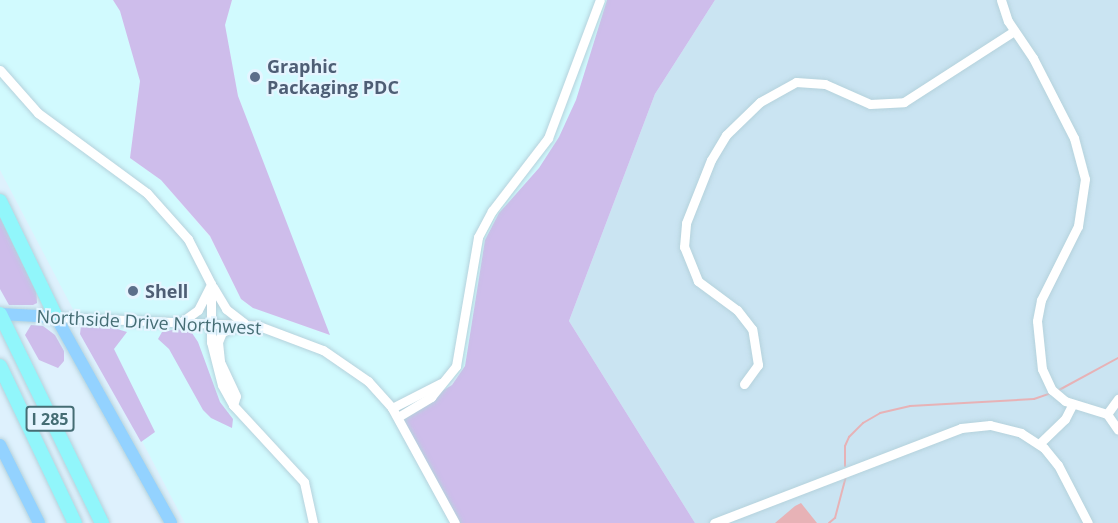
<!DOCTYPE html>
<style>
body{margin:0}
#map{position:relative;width:1118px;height:523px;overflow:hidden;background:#def1fd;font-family:"Open Sans",sans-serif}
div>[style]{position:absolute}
.residential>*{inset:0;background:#cae4f2}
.commercial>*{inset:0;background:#d1fafe}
.green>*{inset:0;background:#cebdeb}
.water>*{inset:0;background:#e7b2b6}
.stream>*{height:2px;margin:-1px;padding:0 1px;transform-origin:1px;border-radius:1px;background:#e7b2b6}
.roads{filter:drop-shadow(0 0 2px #b5d2dc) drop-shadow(0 0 2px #b5d2dc)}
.minor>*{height:9px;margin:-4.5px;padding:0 4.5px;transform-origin:4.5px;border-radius:4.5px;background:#fff}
.major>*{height:12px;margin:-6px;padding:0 6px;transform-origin:6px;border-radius:6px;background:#93d2ff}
.highway>*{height:14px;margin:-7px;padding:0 7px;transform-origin:7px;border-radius:7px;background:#91f6fb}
.dots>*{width:16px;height:16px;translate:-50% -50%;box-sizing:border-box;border:3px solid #e5f5ff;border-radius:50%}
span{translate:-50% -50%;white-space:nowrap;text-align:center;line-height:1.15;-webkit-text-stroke:4.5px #e5f5ff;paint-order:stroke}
.shield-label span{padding:2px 4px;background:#e5f5ff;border:2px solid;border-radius:4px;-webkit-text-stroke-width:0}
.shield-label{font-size:16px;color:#456d74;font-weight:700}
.service-label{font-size:18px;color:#4e5e75;font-weight:700}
.left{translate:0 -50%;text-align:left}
.street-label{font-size:18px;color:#456d74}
</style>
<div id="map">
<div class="residential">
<div style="clip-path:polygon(715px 0,1118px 0,1118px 523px,695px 523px,569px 321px,655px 94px)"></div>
</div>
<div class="commercial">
<div style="clip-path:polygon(0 0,113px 0,120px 11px,140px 81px,130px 158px,161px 180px,210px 237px,241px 299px,253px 308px,329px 335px,238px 96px,225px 25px,232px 0,607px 0,576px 100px,559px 137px,539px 168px,499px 213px,485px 240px,465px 366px,441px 394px,454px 523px,185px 523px,0 170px)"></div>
</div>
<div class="green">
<div style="clip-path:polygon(113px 0,232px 0,225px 25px,238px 96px,330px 335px,253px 308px,241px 299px,210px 236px,161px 180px,130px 158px,140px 81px,120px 11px)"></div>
<div style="clip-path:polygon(607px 0,715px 0,655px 94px,569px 321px,695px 523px,454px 523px,401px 416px,452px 385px,465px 366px,485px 240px,499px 213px,539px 168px,559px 137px,576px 100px)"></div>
<div style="clip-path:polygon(0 215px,36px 287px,37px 303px,33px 305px,9px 305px,0 289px)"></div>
<div style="clip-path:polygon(101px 324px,127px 332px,114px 349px,155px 432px,141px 442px,80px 334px,81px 326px)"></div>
<div style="clip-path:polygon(31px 325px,43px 326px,55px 335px,64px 351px,64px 361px,58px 368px,39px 360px,25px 335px)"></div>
<div style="clip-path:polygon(177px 329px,192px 333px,198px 342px,220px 402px,233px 419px,232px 428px,211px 418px,203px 410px,169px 349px,158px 339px,162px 332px)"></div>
</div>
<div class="water">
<div style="clip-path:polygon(801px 503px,817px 523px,775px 523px,795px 506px)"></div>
</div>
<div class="stream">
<div style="left:1059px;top:390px;width:67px;rotate:-28.5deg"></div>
<div style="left:845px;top:466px;width:20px;rotate:-90deg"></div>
<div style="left:845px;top:446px;width:10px;rotate:-66deg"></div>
<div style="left:849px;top:437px;width:20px;rotate:-45deg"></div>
<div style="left:863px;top:423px;width:20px;rotate:-30deg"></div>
<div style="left:880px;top:413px;width:31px;rotate:-13deg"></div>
<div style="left:910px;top:406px;width:124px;rotate:-3.2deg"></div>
<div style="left:1034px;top:399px;width:18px;rotate:-19deg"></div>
<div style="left:829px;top:523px;width:8px;rotate:-40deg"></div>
<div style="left:835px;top:518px;width:43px;rotate:-75.3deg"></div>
</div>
<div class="roads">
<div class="minor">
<div style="left:1001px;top:0;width:22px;rotate:72deg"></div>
<div style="left:1008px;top:21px;width:45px;rotate:56deg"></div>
<div style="left:1033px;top:58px;width:90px;rotate:62.9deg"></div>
<div style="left:1074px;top:138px;width:42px;rotate:75deg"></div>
<div style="left:1085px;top:179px;width:48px;rotate:98.5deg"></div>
<div style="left:1078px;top:226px;width:83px;rotate:116.6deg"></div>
<div style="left:1041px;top:300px;width:21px;rotate:101deg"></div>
<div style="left:1037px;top:321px;width:48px;rotate:84.1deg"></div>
<div style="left:1042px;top:369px;width:23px;rotate:65deg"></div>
<div style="left:1052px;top:390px;width:17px;rotate:40deg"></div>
<div style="left:1065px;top:401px;width:44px;rotate:17.2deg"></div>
<div style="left:0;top:70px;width:57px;rotate:48.5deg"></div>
<div style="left:38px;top:113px;width:135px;rotate:36.3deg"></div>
<div style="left:147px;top:193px;width:62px;rotate:48.3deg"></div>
<div style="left:188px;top:239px;width:51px;rotate:62.9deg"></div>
<div style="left:211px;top:284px;width:58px;rotate:90deg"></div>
<div style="left:211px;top:342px;width:44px;rotate:75.7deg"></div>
<div style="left:222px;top:385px;width:23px;rotate:61deg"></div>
<div style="left:233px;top:405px;width:105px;rotate:47.3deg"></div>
<div style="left:304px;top:482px;width:42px;rotate:77.6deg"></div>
<div style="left:213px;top:287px;width:26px;rotate:59deg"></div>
<div style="left:226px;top:309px;width:23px;rotate:38deg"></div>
<div style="left:56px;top:317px;width:203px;rotate:2.5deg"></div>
<div style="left:259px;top:326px;width:68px;rotate:20.6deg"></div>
<div style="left:323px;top:350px;width:55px;rotate:34.6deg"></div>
<div style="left:368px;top:381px;width:36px;rotate:48deg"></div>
<div style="left:392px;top:408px;width:131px;rotate:61.3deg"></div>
<div style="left:180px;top:323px;width:22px;rotate:-36deg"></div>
<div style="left:198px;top:310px;width:27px;rotate:-63deg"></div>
<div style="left:744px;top:384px;width:24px;rotate:-54deg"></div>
<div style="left:758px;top:365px;width:36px;rotate:-99deg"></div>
<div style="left:752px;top:329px;width:24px;rotate:-128deg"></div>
<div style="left:737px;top:310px;width:49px;rotate:-143.4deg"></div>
<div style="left:698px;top:281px;width:37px;rotate:-112deg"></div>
<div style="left:684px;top:247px;width:24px;rotate:-85deg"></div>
<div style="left:686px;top:223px;width:68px;rotate:-68.4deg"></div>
<div style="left:711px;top:160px;width:29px;rotate:-59deg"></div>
<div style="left:726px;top:135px;width:47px;rotate:-44.1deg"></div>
<div style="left:760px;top:102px;width:41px;rotate:-29.1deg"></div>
<div style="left:796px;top:82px;width:29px;rotate:4deg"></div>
<div style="left:825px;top:84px;width:49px;rotate:24deg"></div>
<div style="left:870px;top:104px;width:34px;rotate:-3deg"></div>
<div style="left:904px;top:102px;width:131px;rotate:-32.8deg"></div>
<div style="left:233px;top:405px;width:9px;rotate:-72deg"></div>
<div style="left:236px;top:396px;width:38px;rotate:-115deg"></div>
<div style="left:220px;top:361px;width:19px;rotate:-96deg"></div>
<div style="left:218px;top:342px;width:11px;rotate:-68deg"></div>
<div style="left:222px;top:332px;width:14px;rotate:-21deg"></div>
<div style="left:392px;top:408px;width:55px;rotate:-27deg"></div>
<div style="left:1107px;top:414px;width:19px;rotate:55deg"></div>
<div style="left:1107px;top:414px;width:19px;rotate:-54deg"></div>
<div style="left:398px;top:417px;width:39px;rotate:-31deg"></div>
<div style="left:431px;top:397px;width:40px;rotate:-51deg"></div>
<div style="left:456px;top:366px;width:131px;rotate:-80.3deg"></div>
<div style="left:478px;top:237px;width:30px;rotate:-62deg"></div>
<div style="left:492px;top:211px;width:92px;rotate:-52.5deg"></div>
<div style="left:548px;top:138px;width:147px;rotate:-69.4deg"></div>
<div style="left:1039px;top:444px;width:36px;rotate:-44deg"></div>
<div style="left:1065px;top:419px;width:16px;rotate:-63deg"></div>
<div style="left:714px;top:523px;width:265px;rotate:-21deg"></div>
<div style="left:961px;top:428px;width:29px;rotate:-6deg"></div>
<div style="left:990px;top:425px;width:32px;rotate:14deg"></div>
<div style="left:1021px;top:433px;width:27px;rotate:33deg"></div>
<div style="left:1044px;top:448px;width:22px;rotate:51deg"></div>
<div style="left:1058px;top:465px;width:65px;rotate:62.7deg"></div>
</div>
<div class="major">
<div style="left:0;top:314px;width:56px;rotate:3.1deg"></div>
<div style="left:56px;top:317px;width:236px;rotate:60.8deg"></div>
<div style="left:0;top:445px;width:87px;rotate:63.4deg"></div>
</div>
<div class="highway">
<div style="left:0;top:201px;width:129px;rotate:64.2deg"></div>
<div style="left:0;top:314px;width:233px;rotate:64deg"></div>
<div style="left:0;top:366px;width:174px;rotate:64.5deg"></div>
</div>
</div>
<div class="dots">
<div style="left:255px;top:77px;background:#5c6f8a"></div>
<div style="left:133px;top:291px;background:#5c6f8a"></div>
</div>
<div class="shield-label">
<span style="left:50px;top:419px">I 285</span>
</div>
<div class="service-label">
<span class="left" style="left:267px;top:77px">Graphic<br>Packaging PDC</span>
<span class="left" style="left:145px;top:291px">Shell</span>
</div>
<div class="street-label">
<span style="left:149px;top:322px;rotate:3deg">Northside Drive Northwest</span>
</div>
</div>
